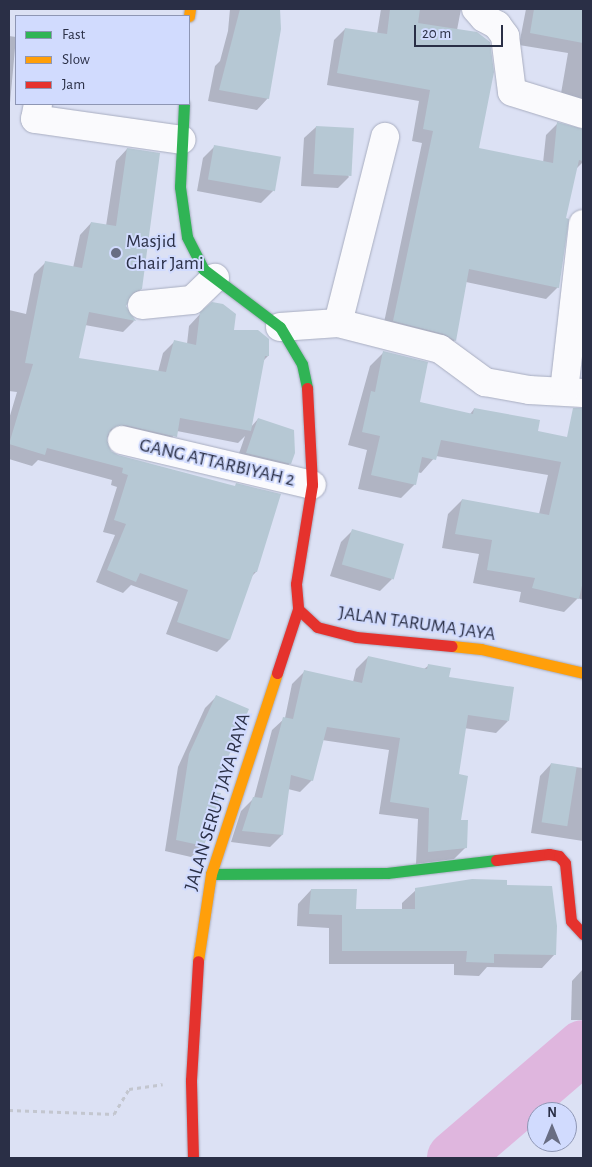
<!DOCTYPE html>
<style>
body{margin:0}
#map{position:relative;width:592px;height:1167px;overflow:hidden;background:#dce1f4;font-family:"Alegreya Sans",sans-serif}
div>[style]{position:absolute}
.shadow>*{inset:0;background:#0003}
.river>*{height:54px;margin:-27px;padding:0 27px;transform-origin:27px;border-radius:27px;background:#dfb6de}
.building>*{inset:0;background:#b6c8d4;transform-origin:0 0}
.path>*{height:3px;margin-top:-1.5px;transform-origin:0;background:repeating-linear-gradient(90deg,#c3c6cf 0 4px,transparent 0 8px)}
.roads{filter:drop-shadow(0 0 1px #a8adc0) drop-shadow(0 0 1px #a8adc0)}
.street>*{height:28px;margin:-14px;padding:0 14px;transform-origin:14px;border-radius:14px;background:#fafafd}
.fast>*{height:11px;margin:-5.5px;padding:0 5.5px;transform-origin:5.5px;border-radius:5.5px;background:#30b455}
.slow>*{height:11px;margin:-5.5px;padding:0 5.5px;transform-origin:5.5px;border-radius:5.5px;background:#ff9f0a}
.jam>*{height:11px;margin:-5.5px;padding:0 5.5px;transform-origin:5.5px;border-radius:5.5px;background:#e5322d}
.dots>*{width:14px;height:14px;translate:-50% -50%;box-sizing:border-box;border:2px solid #d1dbfe;border-radius:50%}
span{translate:-50% -50%;white-space:nowrap;text-align:center;line-height:1.15;-webkit-text-stroke:4px #d1dbfe;paint-order:stroke}
.poi-label{font-size:19px;color:#2a2f46}
.left{translate:0 -50%;text-align:left}
.street-label{font-size:19px;color:#2a2f46}
.frame{position:absolute;inset:0;border:10px solid #2a2f46;pointer-events:none}
.legend{position:absolute;left:15px;top:15px;width:175px;height:90px;box-sizing:border-box;background:#d1dbfe;border:1px solid #8e96b4;margin:0;padding:6px 9px;list-style:none;font-size:15px;color:#2a2f46}
.legend li{display:flex;align-items:center;gap:10px;height:25px}
.legend b{width:25px;border:1px solid #8e96b4}
.north{position:absolute;left:527px;top:1102px;width:50px;height:50px;box-sizing:border-box;background:#d1dbfe;border:1px solid #8e96b4;border-radius:50%;rotate:0deg;font-size:14px;font-weight:700;line-height:20px;text-align:center;color:#2a2f46}
.north::after{content:'';display:block;margin:auto;width:18px;height:22px;background:#686d83;clip-path:polygon(50% 0,100% 100%,50% 72%,0 100%)}
.scale{position:absolute;left:414px;top:25px;width:89px;height:22px;box-sizing:border-box;border:2px solid #2a2f46;border-top:0;padding-left:6px;font-size:15px;line-height:18px;white-space:nowrap;color:#2a2f46;-webkit-text-stroke:4px #d1dbfe;paint-order:stroke}
</style>
<div id="map">
<div class="shadow">
<div style="clip-path:polygon(230px 9px,280px 9px,268px 98px,257px 110px,208px 101px,215px 66px,220px 61px,228px 31px)"></div>
<div style="clip-path:polygon(381px 9px,461px 9px,457px 30px,478px 149px,543px 163px,546px 135px,557px 124px,583px 130px,583px 162px,575px 170px,565px 219px,558px 287px,546px 299px,466px 282px,455px 340px,444px 352px,382px 332px,422px 143px,412px 141px,419px 101px,327px 85px,334px 40px,345px 29px,377px 34px)"></div>
<div style="clip-path:polygon(526px 9px,583px 10px,583px 108px,559px 105px,568px 53px,519px 45px)"></div>
<div style="clip-path:polygon(9px 36px,16px 37px,9px 114px)"></div>
<div style="clip-path:polygon(316px 127px,349px 177px,338px 188px,301px 186px,304px 138px)"></div>
<div style="clip-path:polygon(215px 146px,279px 158px,273px 191px,261px 203px,197px 191px,203px 158px)"></div>
<div style="clip-path:polygon(127px 149px,141px 289px,125px 306px,134px 321px,123px 332px,85px 325px,78px 359px,158px 372px,163px 353px,175px 341px,187px 344px,189px 326px,201px 313px,268px 356px,263px 361px,251px 427px,258px 419px,290px 463px,278px 475px,235px 465px,245px 436px,238px 443px,177px 431px,164px 448px,112px 436px,106px 438px,110px 452px,256px 572px,251px 577px,229px 640px,217px 652px,166px 634px,178px 602px,131px 585px,123px 593px,96px 582px,115px 535px,103px 532px,117px 487px,111px 485px,112px 480px,38px 460px,32px 466px,9px 459px,9px 419px,17px 392px,9px 391px,9px 310px,26px 314px,34px 274px,46px 262px,73px 268px,80px 235px,91px 223px,106px 226px,116px 161px)"></div>
<div style="clip-path:polygon(384px 352px,418px 403px,470px 414px,474px 409px,536px 432px,583px 442px,583px 600px,578px 598px,564px 612px,519px 602px,521px 592px,473px 583px,479px 554px,442px 548px,448px 514px,462px 500px,539px 514px,548px 475px,436px 456px,421px 473px,417px 472px,415px 484px,401px 498px,358px 489px,367px 450px,348px 445px,370px 366px)"></div>
<div style="clip-path:polygon(353px 530px,392px 579px,380px 591px,330px 576px,341px 542px)"></div>
<div style="clip-path:polygon(368px 657px,424px 669px,428px 666px,508px 721px,496px 733px,464px 728px,457px 775px,459px 821px,466px 847px,454px 859px,416px 864px,418px 819px,379px 814px,389px 750px,322px 740px,312px 780px,300px 792px,288px 789px,282px 835px,270px 847px,231px 842px,241px 811px,254px 798px,272px 730px,285px 718px,292px 684px,304px 672px,353px 682px,356px 669px)"></div>
<div style="clip-path:polygon(216px 697px,211px 793px,203px 846px,191px 857px,165px 851px,178px 767px,205px 708px)"></div>
<div style="clip-path:polygon(551px 764px,583px 768px,583px 841px,531px 833px,540px 776px)"></div>
<div style="clip-path:polygon(473px 880px,505px 886px,555px 954px,542px 968px,487px 967px,479px 976px,454px 975px,454px 964px,329px 964px,329px 928px,297px 926px,298px 904px,311px 890px,355px 910px,402px 910px,402px 903px,416px 890px)"></div>
<div style="clip-path:polygon(583px 969px,583px 1020px,571px 1020px,572px 981px)"></div>
</div>
<div class="river">
<div style="left:454px;top:1158px;width:170px;rotate:-40.7deg"></div>
</div>
<div class="building">
<div style="clip-path:polygon(240px 9px,280px 9px,281px 29px,269px 99px,219px 90px)"></div>
<div style="clip-path:polygon(390px 9px,420px 9px,418px 23px,477px 32px,490px 42px,494px 72px,479px 148px,553px 163px,557px 122px,583px 129px,583px 161px,579px 160px,566px 218px,569px 219px,559px 288px,469px 269px,456px 341px,444px 334px,393px 321px,433px 131px,423px 129px,430px 90px,337px 73px,345px 28px,387px 34px)"></div>
<div style="clip-path:polygon(534px 9px,583px 9px,583px 43px,530px 33px)"></div>
<div style="left:316px;top:126px;width:38px;height:48px;rotate:3deg"></div>
<div style="left:214px;top:145px;width:68px;height:35px;rotate:10deg"></div>
<div style="clip-path:polygon(127px 148px,160px 153px,142px 289px,133px 293px,126px 306px,136px 321px,89px 312px,79px 358px,166px 372px,174px 340px,196px 345px,200px 312px,212px 302px,223px 304px,236px 314px,234px 330px,258px 330px,269px 339px,269px 356px,265px 356px,251px 431px,180px 418px,177px 437px,125px 425px,111px 429px,107px 437px,111px 451px,118px 455px,235px 486px,236px 483px,281px 494px,257px 572px,254px 572px,230px 640px,177px 622px,188px 590px,140px 573px,136px 582px,107px 570px,126px 524px,114px 520px,128px 475px,122px 473px,123px 468px,47px 448px,45px 455px,9px 444px,33px 364px,25px 363px,45px 261px,82px 268px,91px 222px,116px 226px)"></div>
<div style="clip-path:polygon(383px 351px,428px 362px,420px 402px,473px 414px,474px 408px,540px 420px,538px 431px,567px 437px,573px 408px,583px 408px,583px 581px,579px 599px,532px 588px,535px 578px,487px 570px,492px 540px,455px 534px,462px 499px,549px 515px,561px 462px,441px 440px,436px 460px,422px 457px,416px 485px,371px 475px,380px 436px,362px 432px,371px 391px,375px 392px)"></div>
<div style="clip-path:polygon(258px 418px,294px 430px,295px 453px,291px 464px,246px 453px)"></div>
<div style="left:352px;top:529px;width:54px;height:37px;rotate:16deg"></div>
<div style="clip-path:polygon(368px 656px,427px 669px,428px 664px,451px 668px,449px 677px,514px 687px,509px 721px,468px 715px,459px 774px,468px 776px,461px 820px,468px 820px,467px 848px,428px 852px,429px 808px,390px 802px,400px 738px,327px 727px,313px 781px,291px 775px,283px 835px,242px 831px,253px 797px,262px 798px,283px 717px,293px 719px,304px 670px,362px 683px)"></div>
<div style="clip-path:polygon(216px 695px,249px 709px,213px 792px,221px 793px,204px 846px,176px 840px,189px 754px)"></div>
<div style="left:551px;top:763px;width:26px;height:60px;rotate:9deg"></div>
<div style="clip-path:polygon(472px 879px,507px 880px,507px 885px,552px 886px,557px 926px,556px 955px,494px 954px,494px 963px,466px 962px,467px 951px,342px 951px,342px 915px,309px 914px,311px 889px,357px 889px,356px 909px,415px 909px,415px 888px)"></div>
</div>
<div class="path">
<div style="left:9px;top:1110px;width:105px;rotate:2.2deg"></div>
<div style="left:114px;top:1114px;width:29px;rotate:-59deg"></div>
<div style="left:129px;top:1089px;width:34px;rotate:-8deg"></div>
</div>
<div class="roads">
<div class="street">
<div style="left:476px;top:9px;width:12px;rotate:48deg"></div>
<div style="left:484px;top:18px;width:15px;rotate:28deg"></div>
<div style="left:497px;top:25px;width:14px;rotate:54deg"></div>
<div style="left:505px;top:36px;width:56px;rotate:82.9deg"></div>
<div style="left:512px;top:92px;width:74px;rotate:17.2deg"></div>
<div style="left:38px;top:104px;width:15px;rotate:101deg"></div>
<div style="left:35px;top:119px;width:148px;rotate:8.1deg"></div>
<div style="left:142px;top:305px;width:50px;rotate:-5.7deg"></div>
<div style="left:192px;top:300px;width:32px;rotate:-44deg"></div>
<div style="left:338px;top:323px;width:192px;rotate:-75.8deg"></div>
<div style="left:280px;top:327px;width:58px;rotate:-3.9deg"></div>
<div style="left:338px;top:323px;width:105px;rotate:14.3deg"></div>
<div style="left:440px;top:349px;width:56px;rotate:36.3deg"></div>
<div style="left:485px;top:382px;width:45px;rotate:10.3deg"></div>
<div style="left:529px;top:390px;width:54px;rotate:3.2deg"></div>
<div style="left:564px;top:391px;width:168px;rotate:-83.5deg"></div>
<div style="left:122px;top:440px;width:195px;rotate:13.3deg"></div>
</div>
<div class="fast">
<div style="left:184px;top:104px;width:83px;rotate:92.8deg"></div>
<div style="left:180px;top:187px;width:50px;rotate:82deg"></div>
<div style="left:187px;top:237px;width:36px;rotate:63deg"></div>
<div style="left:203px;top:269px;width:96px;rotate:37deg"></div>
<div style="left:280px;top:327px;width:43px;rotate:59.3deg"></div>
<div style="left:302px;top:364px;width:25px;rotate:78deg"></div>
<div style="left:211px;top:874px;width:176px;rotate:-0.3deg"></div>
<div style="left:387px;top:873px;width:110px;rotate:-6.8deg"></div>
</div>
<div class="slow">
<div style="left:189px;top:16px;width:7px;rotate:-82deg"></div>
<div style="left:452px;top:646px;width:29px;rotate:6deg"></div>
<div style="left:481px;top:649px;width:105px;rotate:13.2deg"></div>
<div style="left:198px;top:961px;width:88px;rotate:-81.5deg"></div>
<div style="left:211px;top:874px;width:212px;rotate:-71.8deg"></div>
</div>
<div class="jam">
<div style="left:307px;top:388px;width:97px;rotate:87deg"></div>
<div style="left:312px;top:485px;width:100px;rotate:99.2deg"></div>
<div style="left:296px;top:584px;width:25px;rotate:85deg"></div>
<div style="left:298px;top:609px;width:26px;rotate:43deg"></div>
<div style="left:317px;top:627px;width:40px;rotate:14.4deg"></div>
<div style="left:356px;top:637px;width:96px;rotate:5.4deg"></div>
<div style="left:277px;top:673px;width:67px;rotate:-71.8deg"></div>
<div style="left:496px;top:860px;width:53px;rotate:-6.5deg"></div>
<div style="left:549px;top:854px;width:10px;rotate:11deg"></div>
<div style="left:559px;top:856px;width:9px;rotate:49deg"></div>
<div style="left:565px;top:863px;width:58px;rotate:84.1deg"></div>
<div style="left:571px;top:921px;width:18px;rotate:47deg"></div>
<div style="left:193px;top:1158px;width:78px;rotate:-91.5deg"></div>
<div style="left:191px;top:1080px;width:119px;rotate:-86.6deg"></div>
</div>
</div>
<div class="dots">
<div style="left:116px;top:253px;background:#686d83"></div>
</div>
<div class="poi-label">
<span class="left" style="left:126px;top:253px">Masjid<br>Ghair Jami</span>
</div>
<div class="street-label">
<span style="left:217px;top:463px;rotate:13deg">GANG ATTARBIYAH 2</span>
<span style="left:417px;top:624px;rotate:8deg">JALAN TARUMA JAYA</span>
<span style="left:218px;top:802px;rotate:-73deg">JALAN SERUT JAYA RAYA</span>
</div>
<div class="frame"></div>
<ul class="legend">
<li><b style="height:6px;background:#30b455"></b>Fast</li>
<li><b style="height:6px;background:#ff9f0a"></b>Slow</li>
<li><b style="height:6px;background:#e5322d"></b>Jam</li>
</ul>
<div class="north">N</div>
<div class="scale">20 m</div>
</div>
